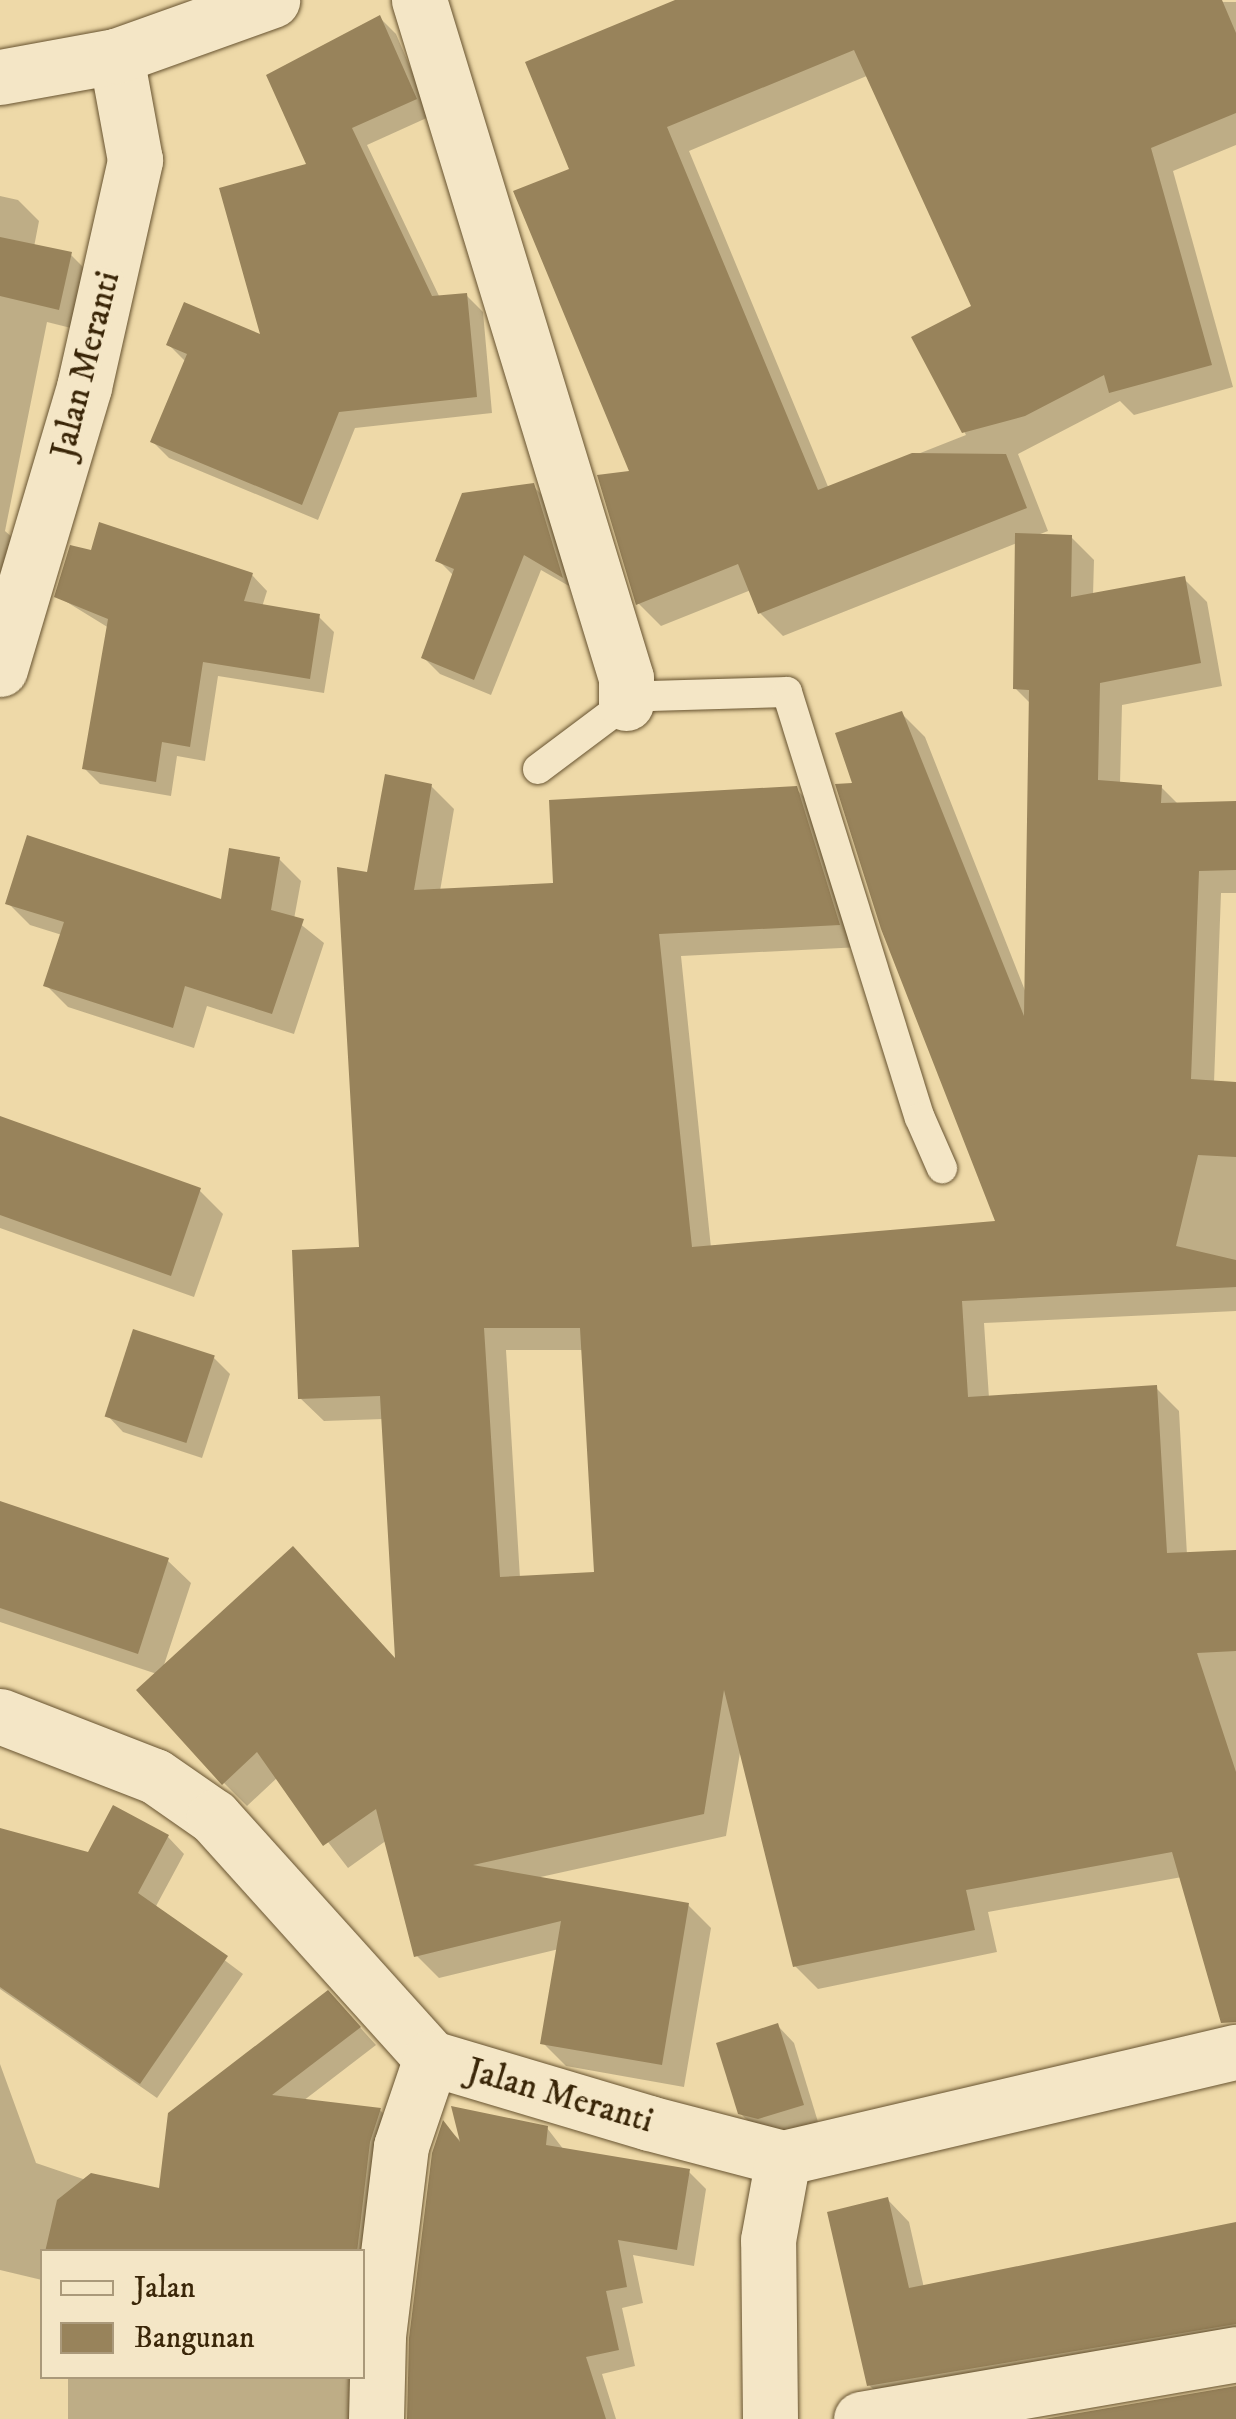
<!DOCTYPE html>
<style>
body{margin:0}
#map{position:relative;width:1236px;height:2419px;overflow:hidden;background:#eed9a8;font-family:"IM FELL DW Pica",serif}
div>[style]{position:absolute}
.shadow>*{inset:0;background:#0003;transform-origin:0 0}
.building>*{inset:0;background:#98835b;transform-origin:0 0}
.roads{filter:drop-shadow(0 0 2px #675330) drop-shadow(0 0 2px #675330)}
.service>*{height:30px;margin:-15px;padding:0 15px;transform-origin:15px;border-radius:15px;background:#f4e6c6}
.minor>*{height:55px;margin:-27.5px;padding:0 27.5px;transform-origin:27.5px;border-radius:27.5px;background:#f4e6c6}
.tertiary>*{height:55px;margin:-27.5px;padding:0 27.5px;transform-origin:27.5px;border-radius:27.5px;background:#f4e6c6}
span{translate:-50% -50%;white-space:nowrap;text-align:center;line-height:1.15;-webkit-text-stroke:10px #f4e6c6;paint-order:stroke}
.street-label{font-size:35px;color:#3a2608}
.legend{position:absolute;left:40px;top:2249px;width:325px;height:130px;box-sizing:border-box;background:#f4e6c6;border:2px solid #aa997a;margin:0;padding:12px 18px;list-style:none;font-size:30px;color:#3a2608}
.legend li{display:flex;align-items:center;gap:20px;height:50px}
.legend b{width:50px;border:2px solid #aa997a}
</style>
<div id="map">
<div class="shadow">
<div style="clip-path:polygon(evenodd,682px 0,1236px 2px,1236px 145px,1173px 171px,1233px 387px,1134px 415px,1120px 401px,1018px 454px,1048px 531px,1035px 536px,1071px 537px,1094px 560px,1093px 596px,1184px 579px,1207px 602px,1222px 686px,1122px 705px,1120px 784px,1161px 787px,1179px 805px,1236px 803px,1236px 893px,1221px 893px,1214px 1083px,1236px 1085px,1236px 1311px,984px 1323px,989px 1398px,1156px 1388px,1179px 1411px,1187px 1555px,1236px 1552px,1236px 2012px,1182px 1877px,988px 1912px,997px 1952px,818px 1989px,795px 1966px,741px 1747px,726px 1836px,536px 1878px,688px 1905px,711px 1928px,684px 2087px,566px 2066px,543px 2043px,559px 1949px,439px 1978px,416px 1955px,387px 1840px,348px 1868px,278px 1777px,247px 1806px,224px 1783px,157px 1674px,0 1622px,0 1504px,167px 1560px,191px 1583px,163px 1668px,398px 1663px,384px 1419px,324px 1421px,300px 1398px,362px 1250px,369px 875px,431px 786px,454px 809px,440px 891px,556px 885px,796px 789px,819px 812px,861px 947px,681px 956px,711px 1248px,999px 1223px,856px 785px,902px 714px,925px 737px,1026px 993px,1032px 705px,1015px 688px,1017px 543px,783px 636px,760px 613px,751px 590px,661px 626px,639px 604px,632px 473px,573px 170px,682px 0,869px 75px,974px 307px,915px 338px,966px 435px,829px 489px,689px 151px,869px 75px,682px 0,506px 1350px,583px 1350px,597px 1574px,520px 1578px,506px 1350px)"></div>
<div style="clip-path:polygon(380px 18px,396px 34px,431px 116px,367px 145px,440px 298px,466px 295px,483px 312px,492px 413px,355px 428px,318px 520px,169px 458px,153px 442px,186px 362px,169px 345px,264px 338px,309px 165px)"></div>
<div style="clip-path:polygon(0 196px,18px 200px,39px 221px,34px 247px,70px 254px,91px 275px,79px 330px,47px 322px,5px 531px,29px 552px,0 596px)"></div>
<div style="clip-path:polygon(533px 486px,550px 503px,576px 590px,541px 570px,491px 695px,440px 674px,424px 658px,454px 576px,438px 560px)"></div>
<div style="clip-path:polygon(252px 575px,267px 591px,262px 607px,319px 617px,334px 632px,324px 693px,218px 676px,205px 761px,177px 756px,171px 796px,100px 784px,85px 769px,109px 628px,57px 596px)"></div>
<div style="clip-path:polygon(279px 859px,301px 881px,294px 919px,324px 943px,294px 1034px,207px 1006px,194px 1048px,68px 1007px,46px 985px,62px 935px,30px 925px,8px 903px,223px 902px)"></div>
<div style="clip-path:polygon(0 1119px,199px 1190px,223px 1214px,194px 1297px,0 1228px)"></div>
<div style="clip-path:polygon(214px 1358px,230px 1374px,202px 1458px,123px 1432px,107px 1415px)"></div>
<div style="clip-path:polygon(0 1831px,90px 1855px,168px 1837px,184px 1854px,155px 1908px,243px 1974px,157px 2098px,0 1989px)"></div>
<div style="clip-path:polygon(345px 2011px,376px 2045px,303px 2101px,380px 2110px,397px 2128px,362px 2252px,42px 2252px,42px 2280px,0 2270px,0 2064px,36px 2163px,86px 2180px,162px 2192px)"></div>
<div style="clip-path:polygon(778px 2026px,794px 2043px,818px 2122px,776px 2135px,757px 2130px,740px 2113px)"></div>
<div style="clip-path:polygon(444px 2125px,464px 2144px,547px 2128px,564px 2150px,689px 2172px,706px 2189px,694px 2266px,633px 2255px,643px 2303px,622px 2308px,635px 2366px,602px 2374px,616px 2419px,410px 2419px)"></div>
<div style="clip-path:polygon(888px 2200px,909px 2222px,924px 2288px,1236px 2225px,1236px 2347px,891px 2407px,869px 2385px)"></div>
<div style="left:68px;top:2376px;width:294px;height:43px"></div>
</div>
<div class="building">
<div style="clip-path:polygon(675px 0,1222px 0,1236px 33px,1236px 113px,1151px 148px,1212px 365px,1109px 393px,1104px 375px,1025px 416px,962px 433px,911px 337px,971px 306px,854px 50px,667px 127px,818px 490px,912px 453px,1006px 454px,1027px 508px,758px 614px,738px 564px,636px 605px,597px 475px,629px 471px,513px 191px,569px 169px,525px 62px)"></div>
<div style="clip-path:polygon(380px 15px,417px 99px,352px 128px,432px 296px,467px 293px,477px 397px,339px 412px,302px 505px,150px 442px,187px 354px,166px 345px,184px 302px,260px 334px,219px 188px,306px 164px,266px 75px)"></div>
<div style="clip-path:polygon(0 237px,72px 252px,59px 310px,0 296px)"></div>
<div style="clip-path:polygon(534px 483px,563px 578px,524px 555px,474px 680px,421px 658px,454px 569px,435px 561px,462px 493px)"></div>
<div style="clip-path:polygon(99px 522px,253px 573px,244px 601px,320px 614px,310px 679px,203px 662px,190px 747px,162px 742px,156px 782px,82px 769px,108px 619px,54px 597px,70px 545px,91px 550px)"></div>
<div style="clip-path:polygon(evenodd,1015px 533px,1072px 535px,1071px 597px,1185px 576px,1201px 663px,1100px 683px,1098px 780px,1162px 785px,1161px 803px,1236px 801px,1236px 870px,1199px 871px,1191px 1079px,1236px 1082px,1236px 1157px,1198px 1155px,1176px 1246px,1236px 1260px,1236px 1287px,962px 1301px,968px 1397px,1157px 1385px,1167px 1553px,1236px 1550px,1236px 1651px,1197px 1653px,1236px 1772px,1236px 2022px,1221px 2023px,1172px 1852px,966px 1890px,975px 1930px,793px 1967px,724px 1690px,704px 1814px,473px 1865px,689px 1903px,662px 2065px,540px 2044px,561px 1921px,414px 1957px,376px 1809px,323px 1846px,257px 1752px,222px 1785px,136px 1690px,293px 1546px,395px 1658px,380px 1396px,298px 1399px,292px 1250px,359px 1247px,337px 867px,367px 872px,385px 774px,432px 784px,414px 890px,553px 883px,549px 800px,797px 786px,840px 925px,659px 934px,692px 1247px,995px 1221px,881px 929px,835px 784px,852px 783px,835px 733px,902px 711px,1024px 1016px,1029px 690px,1013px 689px,1015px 533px,484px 1328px,580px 1328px,594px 1572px,500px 1577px,484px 1328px)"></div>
<div style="clip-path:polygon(27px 835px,221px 899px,229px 848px,280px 857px,271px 910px,304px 919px,272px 1014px,185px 986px,173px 1028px,43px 986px,64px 922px,5px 904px)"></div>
<div style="clip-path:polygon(0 1116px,201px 1188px,171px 1276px,0 1215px)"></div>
<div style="left:133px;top:1329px;width:86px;height:92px;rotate:18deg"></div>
<div style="clip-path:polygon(0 1501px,169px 1558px,138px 1654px,0 1608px)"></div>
<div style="clip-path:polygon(113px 1805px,169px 1835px,138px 1893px,228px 1956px,140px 2084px,0 1987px,0 1828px,88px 1852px)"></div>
<div style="clip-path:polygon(328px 1990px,361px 2027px,272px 2095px,381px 2108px,370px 2142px,357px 2252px,45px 2252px,57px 2200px,91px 2173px,159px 2188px,168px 2113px)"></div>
<div style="clip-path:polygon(778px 2023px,804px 2105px,758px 2119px,738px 2114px,716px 2043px)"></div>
<div style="clip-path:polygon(451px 2106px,548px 2126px,546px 2145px,690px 2169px,677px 2250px,618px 2240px,627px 2287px,606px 2291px,619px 2350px,586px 2357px,606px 2419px,407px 2419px,409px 2338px,432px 2153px,443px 2120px,460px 2142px)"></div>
<div style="clip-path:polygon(888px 2197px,909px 2288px,1236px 2222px,1236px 2324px,867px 2386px,827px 2212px)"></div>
<div style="clip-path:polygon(1236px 2386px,1236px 2419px,1044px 2419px)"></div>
</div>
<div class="roads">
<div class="service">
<div style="left:538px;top:769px;width:110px;rotate:-36.9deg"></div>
<div style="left:626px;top:703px;width:25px;rotate:-16deg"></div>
<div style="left:650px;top:696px;width:137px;rotate:-1.7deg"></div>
<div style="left:787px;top:692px;width:446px;rotate:72.7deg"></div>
<div style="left:920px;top:1118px;width:55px;rotate:66.3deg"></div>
</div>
<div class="minor">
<div style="left:419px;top:0;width:709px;rotate:73.02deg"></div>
<div style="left:626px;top:678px;width:25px;rotate:90deg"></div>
<div style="left:0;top:669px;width:294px;rotate:-73.4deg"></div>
<div style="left:84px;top:387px;width:233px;rotate:-77.3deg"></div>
<div style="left:135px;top:160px;width:106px;rotate:-100.4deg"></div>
<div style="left:0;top:1716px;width:166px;rotate:21.2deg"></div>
<div style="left:155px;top:1776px;width:72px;rotate:34.8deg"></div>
<div style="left:214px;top:1817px;width:324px;rotate:48deg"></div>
<div style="left:431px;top:2058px;width:227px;rotate:16.6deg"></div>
<div style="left:649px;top:2123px;width:138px;rotate:14.6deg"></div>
<div style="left:783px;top:2158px;width:465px;rotate:-13.2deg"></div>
<div style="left:376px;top:2419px;width:83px;rotate:-88.6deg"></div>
<div style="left:378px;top:2336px;width:191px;rotate:-83.1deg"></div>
<div style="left:401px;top:2146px;width:93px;rotate:-71.2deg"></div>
<div style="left:770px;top:2419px;width:179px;rotate:-90.6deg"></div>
<div style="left:768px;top:2240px;width:83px;rotate:-79.6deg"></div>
<div style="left:861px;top:2419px;width:381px;rotate:-9.8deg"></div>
</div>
<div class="tertiary">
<div style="left:0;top:77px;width:118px;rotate:-10.3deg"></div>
<div style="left:116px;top:56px;width:166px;rotate:-19.7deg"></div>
</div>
</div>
<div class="street-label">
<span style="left:86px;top:365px;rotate:-76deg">Jalan Meranti</span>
<span style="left:560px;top:2096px;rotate:16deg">Jalan Meranti</span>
</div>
<ul class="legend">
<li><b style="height:12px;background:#f4e6c6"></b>Jalan</li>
<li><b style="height:28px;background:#98835b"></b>Bangunan</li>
</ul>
</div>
